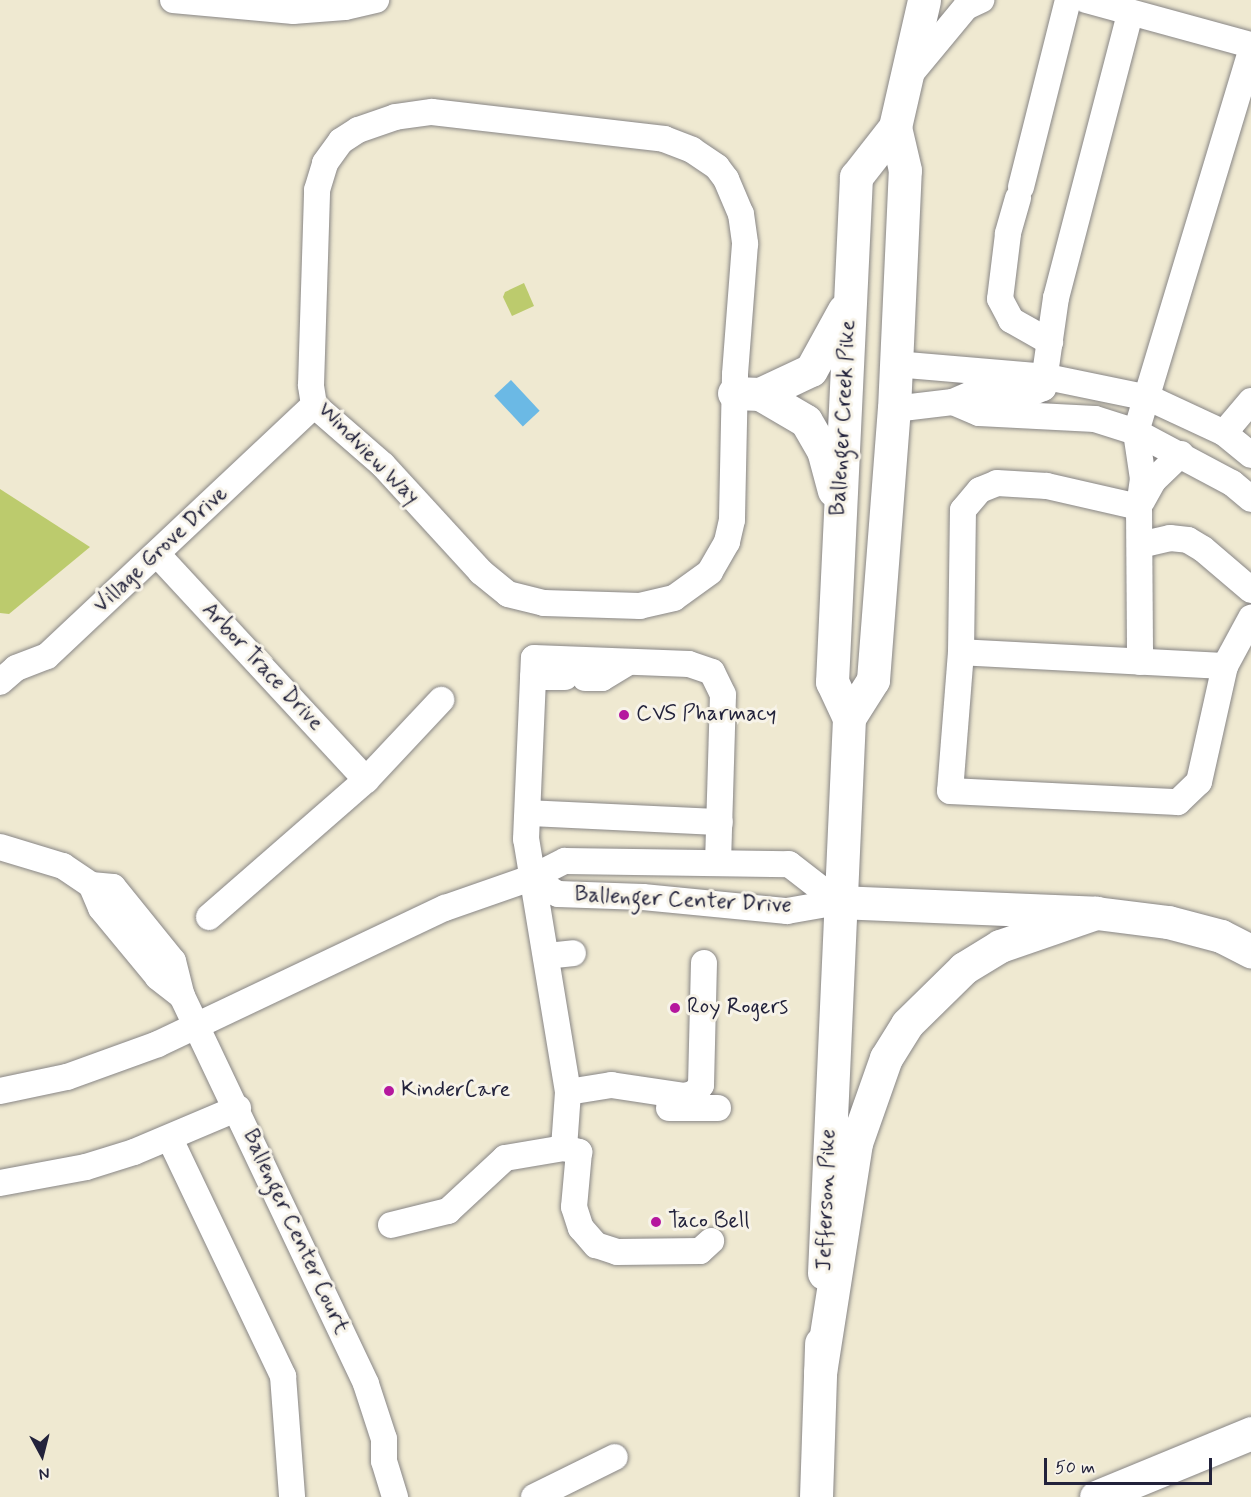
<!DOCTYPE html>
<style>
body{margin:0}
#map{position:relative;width:1251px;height:1497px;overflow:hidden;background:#efe9d1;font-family:Mynerve,sans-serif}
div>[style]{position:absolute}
.green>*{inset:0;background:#bccb6d}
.water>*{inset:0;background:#6bb9e5;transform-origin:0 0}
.roads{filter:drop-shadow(0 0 2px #888686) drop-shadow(0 0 2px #888686)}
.minor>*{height:26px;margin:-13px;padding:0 13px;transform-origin:13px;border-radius:13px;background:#fff}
.major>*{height:33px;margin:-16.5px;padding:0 16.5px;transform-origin:16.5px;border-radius:16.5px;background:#fff}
.highway>*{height:33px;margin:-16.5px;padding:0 16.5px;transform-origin:16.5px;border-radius:16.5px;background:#fff}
.dots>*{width:16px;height:16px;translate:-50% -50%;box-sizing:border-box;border:3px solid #f7f3e8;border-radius:50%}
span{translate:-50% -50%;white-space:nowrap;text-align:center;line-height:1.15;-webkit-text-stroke:6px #f7f3e8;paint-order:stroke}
.street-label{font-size:22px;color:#22223b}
.poi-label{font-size:22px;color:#22223b}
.left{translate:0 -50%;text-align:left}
.north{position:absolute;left:12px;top:1425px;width:60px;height:60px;-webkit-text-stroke:4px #f7f3e8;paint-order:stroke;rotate:173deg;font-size:16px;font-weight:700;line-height:24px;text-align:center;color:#22223b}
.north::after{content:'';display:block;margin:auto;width:21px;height:27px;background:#22223b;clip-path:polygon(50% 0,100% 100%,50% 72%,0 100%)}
.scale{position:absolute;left:1044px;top:1458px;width:168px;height:27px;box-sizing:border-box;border:3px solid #22223b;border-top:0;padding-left:8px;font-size:18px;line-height:21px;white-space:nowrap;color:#22223b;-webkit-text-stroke:4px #f7f3e8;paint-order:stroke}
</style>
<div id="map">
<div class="green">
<div style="clip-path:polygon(524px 283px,534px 306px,512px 316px,503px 297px,505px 292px)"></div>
<div style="clip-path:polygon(0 489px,90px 547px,9px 614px,0 613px)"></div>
</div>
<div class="water">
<div style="left:511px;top:380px;width:42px;height:23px;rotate:47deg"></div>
</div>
<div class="roads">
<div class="minor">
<div style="left:173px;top:0;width:121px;rotate:5.2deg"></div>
<div style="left:293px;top:11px;width:52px;rotate:-4.4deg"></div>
<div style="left:345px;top:7px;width:32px;rotate:-13deg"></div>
<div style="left:1086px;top:0;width:171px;rotate:15.3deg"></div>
<div style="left:908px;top:77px;width:91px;rotate:-50.4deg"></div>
<div style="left:966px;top:7px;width:17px;rotate:-25deg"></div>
<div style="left:432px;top:112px;width:234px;rotate:6.6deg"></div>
<div style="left:664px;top:139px;width:30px;rotate:21deg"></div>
<div style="left:692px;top:150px;width:30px;rotate:34deg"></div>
<div style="left:717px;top:167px;width:15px;rotate:53deg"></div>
<div style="left:726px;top:179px;width:38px;rotate:67deg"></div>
<div style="left:741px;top:214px;width:30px;rotate:82deg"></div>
<div style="left:745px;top:244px;width:131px;rotate:94.4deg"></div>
<div style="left:735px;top:375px;width:145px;rotate:91.2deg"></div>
<div style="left:732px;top:520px;width:23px;rotate:103deg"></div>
<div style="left:727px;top:542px;width:34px;rotate:120deg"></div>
<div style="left:710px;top:572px;width:44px;rotate:144.2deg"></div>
<div style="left:674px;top:598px;width:35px;rotate:167deg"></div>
<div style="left:640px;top:606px;width:96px;rotate:-178.2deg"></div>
<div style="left:544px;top:603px;width:37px;rotate:-166deg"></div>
<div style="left:508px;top:594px;width:35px;rotate:-141deg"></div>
<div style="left:481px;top:572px;width:145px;rotate:-132.5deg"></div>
<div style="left:383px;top:465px;width:91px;rotate:-139deg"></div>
<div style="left:314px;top:405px;width:20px;rotate:-99deg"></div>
<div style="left:311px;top:385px;width:195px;rotate:-88.2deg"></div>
<div style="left:317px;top:190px;width:28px;rotate:-73deg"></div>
<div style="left:325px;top:163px;width:27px;rotate:-54deg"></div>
<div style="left:341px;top:141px;width:20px;rotate:-33deg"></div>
<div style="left:358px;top:130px;width:39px;rotate:-19deg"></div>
<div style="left:395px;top:117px;width:37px;rotate:-8deg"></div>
<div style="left:1021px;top:187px;width:193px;rotate:-75.9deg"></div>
<div style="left:1018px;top:198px;width:37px;rotate:106deg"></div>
<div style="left:1008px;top:234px;width:65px;rotate:97deg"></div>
<div style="left:1000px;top:299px;width:24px;rotate:62deg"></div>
<div style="left:1011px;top:320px;width:45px;rotate:29.4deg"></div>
<div style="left:895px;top:364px;width:153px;rotate:4.9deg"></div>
<div style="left:1047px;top:377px;width:104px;rotate:11.6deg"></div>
<div style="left:1149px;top:398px;width:83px;rotate:25deg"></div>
<div style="left:1224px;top:433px;width:35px;rotate:39deg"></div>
<div style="left:953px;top:402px;width:28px;rotate:23deg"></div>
<div style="left:979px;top:413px;width:116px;rotate:3deg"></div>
<div style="left:1095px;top:419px;width:43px;rotate:17.6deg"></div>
<div style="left:1136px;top:432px;width:109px;rotate:28deg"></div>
<div style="left:1232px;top:483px;width:25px;rotate:40deg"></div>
<div style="left:894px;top:409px;width:59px;rotate:-6.8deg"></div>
<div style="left:953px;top:402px;width:22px;rotate:-24deg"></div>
<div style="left:973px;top:393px;width:51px;rotate:3.4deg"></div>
<div style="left:1024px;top:396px;width:21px;rotate:-23deg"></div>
<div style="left:1043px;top:388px;width:91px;rotate:-81.8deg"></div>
<div style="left:1056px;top:298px;width:294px;rotate:-75.4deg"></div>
<div style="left:1224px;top:433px;width:42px;rotate:-49.8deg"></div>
<div style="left:1142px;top:501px;width:23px;rotate:-61deg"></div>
<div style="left:1153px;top:481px;width:39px;rotate:-44deg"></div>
<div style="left:1139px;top:507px;width:28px;rotate:-82deg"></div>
<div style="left:1143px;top:479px;width:48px;rotate:-98.5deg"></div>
<div style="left:1136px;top:432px;width:397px;rotate:-73.2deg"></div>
<div style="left:1140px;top:545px;width:31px;rotate:-13deg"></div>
<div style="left:1170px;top:538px;width:18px;rotate:6deg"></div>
<div style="left:1188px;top:540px;width:17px;rotate:31deg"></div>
<div style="left:1203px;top:549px;width:63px;rotate:40.5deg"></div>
<div style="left:157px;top:554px;width:308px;rotate:47.2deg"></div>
<div style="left:961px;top:652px;width:142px;rotate:-89.2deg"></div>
<div style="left:963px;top:510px;width:26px;rotate:-50deg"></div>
<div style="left:980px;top:490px;width:18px;rotate:-22deg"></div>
<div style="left:997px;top:483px;width:50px;rotate:3.4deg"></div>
<div style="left:1047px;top:486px;width:94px;rotate:12.9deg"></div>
<div style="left:1139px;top:507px;width:155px;rotate:89.6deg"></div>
<div style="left:1225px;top:666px;width:264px;rotate:-177deg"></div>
<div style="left:961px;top:652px;width:139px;rotate:94.5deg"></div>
<div style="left:950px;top:791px;width:228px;rotate:2.8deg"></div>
<div style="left:1178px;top:802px;width:29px;rotate:-44deg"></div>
<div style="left:1199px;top:782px;width:119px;rotate:-77.4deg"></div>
<div style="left:1225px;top:666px;width:55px;rotate:-61.6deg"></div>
<div style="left:533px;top:677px;width:32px"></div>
<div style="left:585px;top:678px;width:17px"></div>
<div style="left:602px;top:678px;width:29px;rotate:-31deg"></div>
<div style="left:0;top:682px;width:21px;rotate:-41deg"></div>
<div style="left:16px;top:668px;width:33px;rotate:-21deg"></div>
<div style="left:47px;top:656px;width:366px;rotate:-43.2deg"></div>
<div style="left:528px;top:813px;width:192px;rotate:2.7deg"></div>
<div style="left:0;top:847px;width:66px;rotate:16.8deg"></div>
<div style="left:63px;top:866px;width:34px;rotate:34deg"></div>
<div style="left:91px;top:885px;width:22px;rotate:5deg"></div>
<div style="left:113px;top:887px;width:95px;rotate:51deg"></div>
<div style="left:173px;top:961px;width:36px;rotate:76deg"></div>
<div style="left:182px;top:996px;width:31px;rotate:-142deg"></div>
<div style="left:158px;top:977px;width:89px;rotate:-129.6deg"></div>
<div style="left:101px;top:908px;width:25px;rotate:-113deg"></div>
<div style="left:531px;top:878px;width:31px;rotate:31deg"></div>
<div style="left:558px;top:894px;width:85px;rotate:2deg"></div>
<div style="left:643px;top:897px;width:145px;rotate:5.6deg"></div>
<div style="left:787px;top:911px;width:52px;rotate:-10deg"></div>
<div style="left:209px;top:917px;width:208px;rotate:-41.1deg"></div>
<div style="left:366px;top:780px;width:110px;rotate:-46.8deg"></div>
<div style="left:546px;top:956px;width:27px;rotate:-6deg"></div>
<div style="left:182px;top:996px;width:429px;rotate:64.6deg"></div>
<div style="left:366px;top:1384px;width:58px;rotate:71.9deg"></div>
<div style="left:384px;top:1439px;width:22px;rotate:90deg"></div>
<div style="left:384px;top:1461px;width:38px;rotate:73deg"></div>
<div style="left:0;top:1091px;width:68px;rotate:-11.8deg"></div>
<div style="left:67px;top:1077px;width:97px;rotate:-19.9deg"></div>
<div style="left:158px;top:1044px;width:318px;rotate:-25.4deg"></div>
<div style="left:445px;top:908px;width:91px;rotate:-19.2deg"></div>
<div style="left:531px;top:878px;width:38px;rotate:-27deg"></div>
<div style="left:565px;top:861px;width:224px;rotate:0.8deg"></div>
<div style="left:789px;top:864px;width:62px;rotate:37.8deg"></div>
<div style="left:568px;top:1092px;width:44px;rotate:-9.2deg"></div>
<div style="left:611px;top:1085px;width:75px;rotate:8.5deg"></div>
<div style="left:685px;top:1096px;width:10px;rotate:-17deg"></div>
<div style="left:695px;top:1093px;width:10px;rotate:-53deg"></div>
<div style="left:701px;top:1085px;width:122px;rotate:-88.6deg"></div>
<div style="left:669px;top:1108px;width:49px"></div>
<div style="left:170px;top:1139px;width:263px;rotate:64.5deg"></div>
<div style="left:283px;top:1376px;width:121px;rotate:85.7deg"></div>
<div style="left:564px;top:1148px;width:56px;rotate:-85.9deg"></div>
<div style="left:568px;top:1092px;width:256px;rotate:-99.4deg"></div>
<div style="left:526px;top:839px;width:181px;rotate:-87.5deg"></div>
<div style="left:534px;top:658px;width:155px;rotate:2.2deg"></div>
<div style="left:689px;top:664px;width:24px;rotate:19deg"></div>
<div style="left:712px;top:672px;width:25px;rotate:64deg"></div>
<div style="left:723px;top:695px;width:168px;rotate:91.7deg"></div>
<div style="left:0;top:1183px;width:87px;rotate:-10.5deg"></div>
<div style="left:86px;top:1167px;width:50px;rotate:-17.4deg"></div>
<div style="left:134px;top:1152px;width:113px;rotate:-22.9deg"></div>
<div style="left:391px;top:1225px;width:59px;rotate:-13.8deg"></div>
<div style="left:448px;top:1211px;width:78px;rotate:-42.9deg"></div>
<div style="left:505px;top:1158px;width:60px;rotate:-9.6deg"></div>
<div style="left:564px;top:1148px;width:16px;rotate:15deg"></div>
<div style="left:579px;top:1152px;width:55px;rotate:95.2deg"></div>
<div style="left:574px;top:1207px;width:22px;rotate:72deg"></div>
<div style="left:581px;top:1228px;width:23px;rotate:49deg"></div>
<div style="left:596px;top:1245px;width:22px;rotate:18deg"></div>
<div style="left:617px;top:1252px;width:83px;rotate:-0.7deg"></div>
<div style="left:700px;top:1251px;width:15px;rotate:-42deg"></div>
<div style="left:534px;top:1497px;width:90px;rotate:-26.3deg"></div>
</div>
<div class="major">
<div style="left:734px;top:393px;width:26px;rotate:2deg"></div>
<div style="left:760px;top:394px;width:56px;rotate:-25.2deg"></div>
<div style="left:811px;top:370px;width:68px;rotate:-61.2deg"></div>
<div style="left:760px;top:394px;width:53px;rotate:30.4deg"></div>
<div style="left:806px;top:421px;width:34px;rotate:60deg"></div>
<div style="left:823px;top:450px;width:42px;rotate:75deg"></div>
<div style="left:849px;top:718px;width:40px;rotate:-115deg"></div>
<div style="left:832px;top:682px;width:506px;rotate:-87.28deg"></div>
<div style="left:856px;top:177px;width:63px;rotate:-52deg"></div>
<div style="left:824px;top:1273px;width:556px;rotate:-87.42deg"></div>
<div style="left:849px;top:718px;width:45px;rotate:-57.7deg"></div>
<div style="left:873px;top:680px;width:272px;rotate:-85.6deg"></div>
<div style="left:894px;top:409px;width:239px;rotate:-87.4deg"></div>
<div style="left:905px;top:170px;width:44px;rotate:-103.1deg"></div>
<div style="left:895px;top:127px;width:130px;rotate:-77.1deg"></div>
<div style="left:816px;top:1497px;width:154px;rotate:-88.1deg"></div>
</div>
<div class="highway">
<div style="left:838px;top:902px;width:258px;rotate:2.4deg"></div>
<div style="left:1096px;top:913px;width:73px;rotate:7.1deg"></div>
<div style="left:1168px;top:922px;width:55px;rotate:14.8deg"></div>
<div style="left:1221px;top:936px;width:34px;rotate:27deg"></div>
<div style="left:820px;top:1373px;width:233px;rotate:-81.1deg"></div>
<div style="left:856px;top:1143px;width:90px;rotate:-70.6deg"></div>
<div style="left:886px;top:1058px;width:40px;rotate:-58deg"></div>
<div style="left:907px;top:1024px;width:80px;rotate:-44.5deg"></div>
<div style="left:964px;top:968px;width:42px;rotate:-31.4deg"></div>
<div style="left:1000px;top:946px;width:102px;rotate:-19deg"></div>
<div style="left:1096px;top:1497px;width:168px;rotate:-22.4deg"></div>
</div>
</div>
<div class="dots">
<div style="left:624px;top:715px;background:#b5179e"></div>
<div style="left:675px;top:1008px;background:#b5179e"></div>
<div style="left:389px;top:1091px;background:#b5179e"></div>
<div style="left:656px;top:1222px;background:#b5179e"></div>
</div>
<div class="street-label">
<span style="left:844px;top:418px;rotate:-87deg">Ballenger Creek Pike</span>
<span style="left:368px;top:454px;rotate:45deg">Windview Way</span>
<span style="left:161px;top:550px;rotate:-43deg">Village Grove Drive</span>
<span style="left:262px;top:667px;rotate:47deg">Arbor Trace Drive</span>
<span style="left:683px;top:901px;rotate:3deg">Ballenger Center Drive</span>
<span style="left:827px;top:1200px;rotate:-88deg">Jefferson Pike</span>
<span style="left:295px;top:1232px;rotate:65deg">Ballenger Center Court</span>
</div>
<div class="poi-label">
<span class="left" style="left:636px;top:715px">CVS Pharmacy</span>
<span class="left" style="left:687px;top:1008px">Roy Rogers</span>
<span class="left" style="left:401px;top:1091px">KinderCare</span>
<span class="left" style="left:668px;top:1222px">Taco Bell</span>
</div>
<div class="north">N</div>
<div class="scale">50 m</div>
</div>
